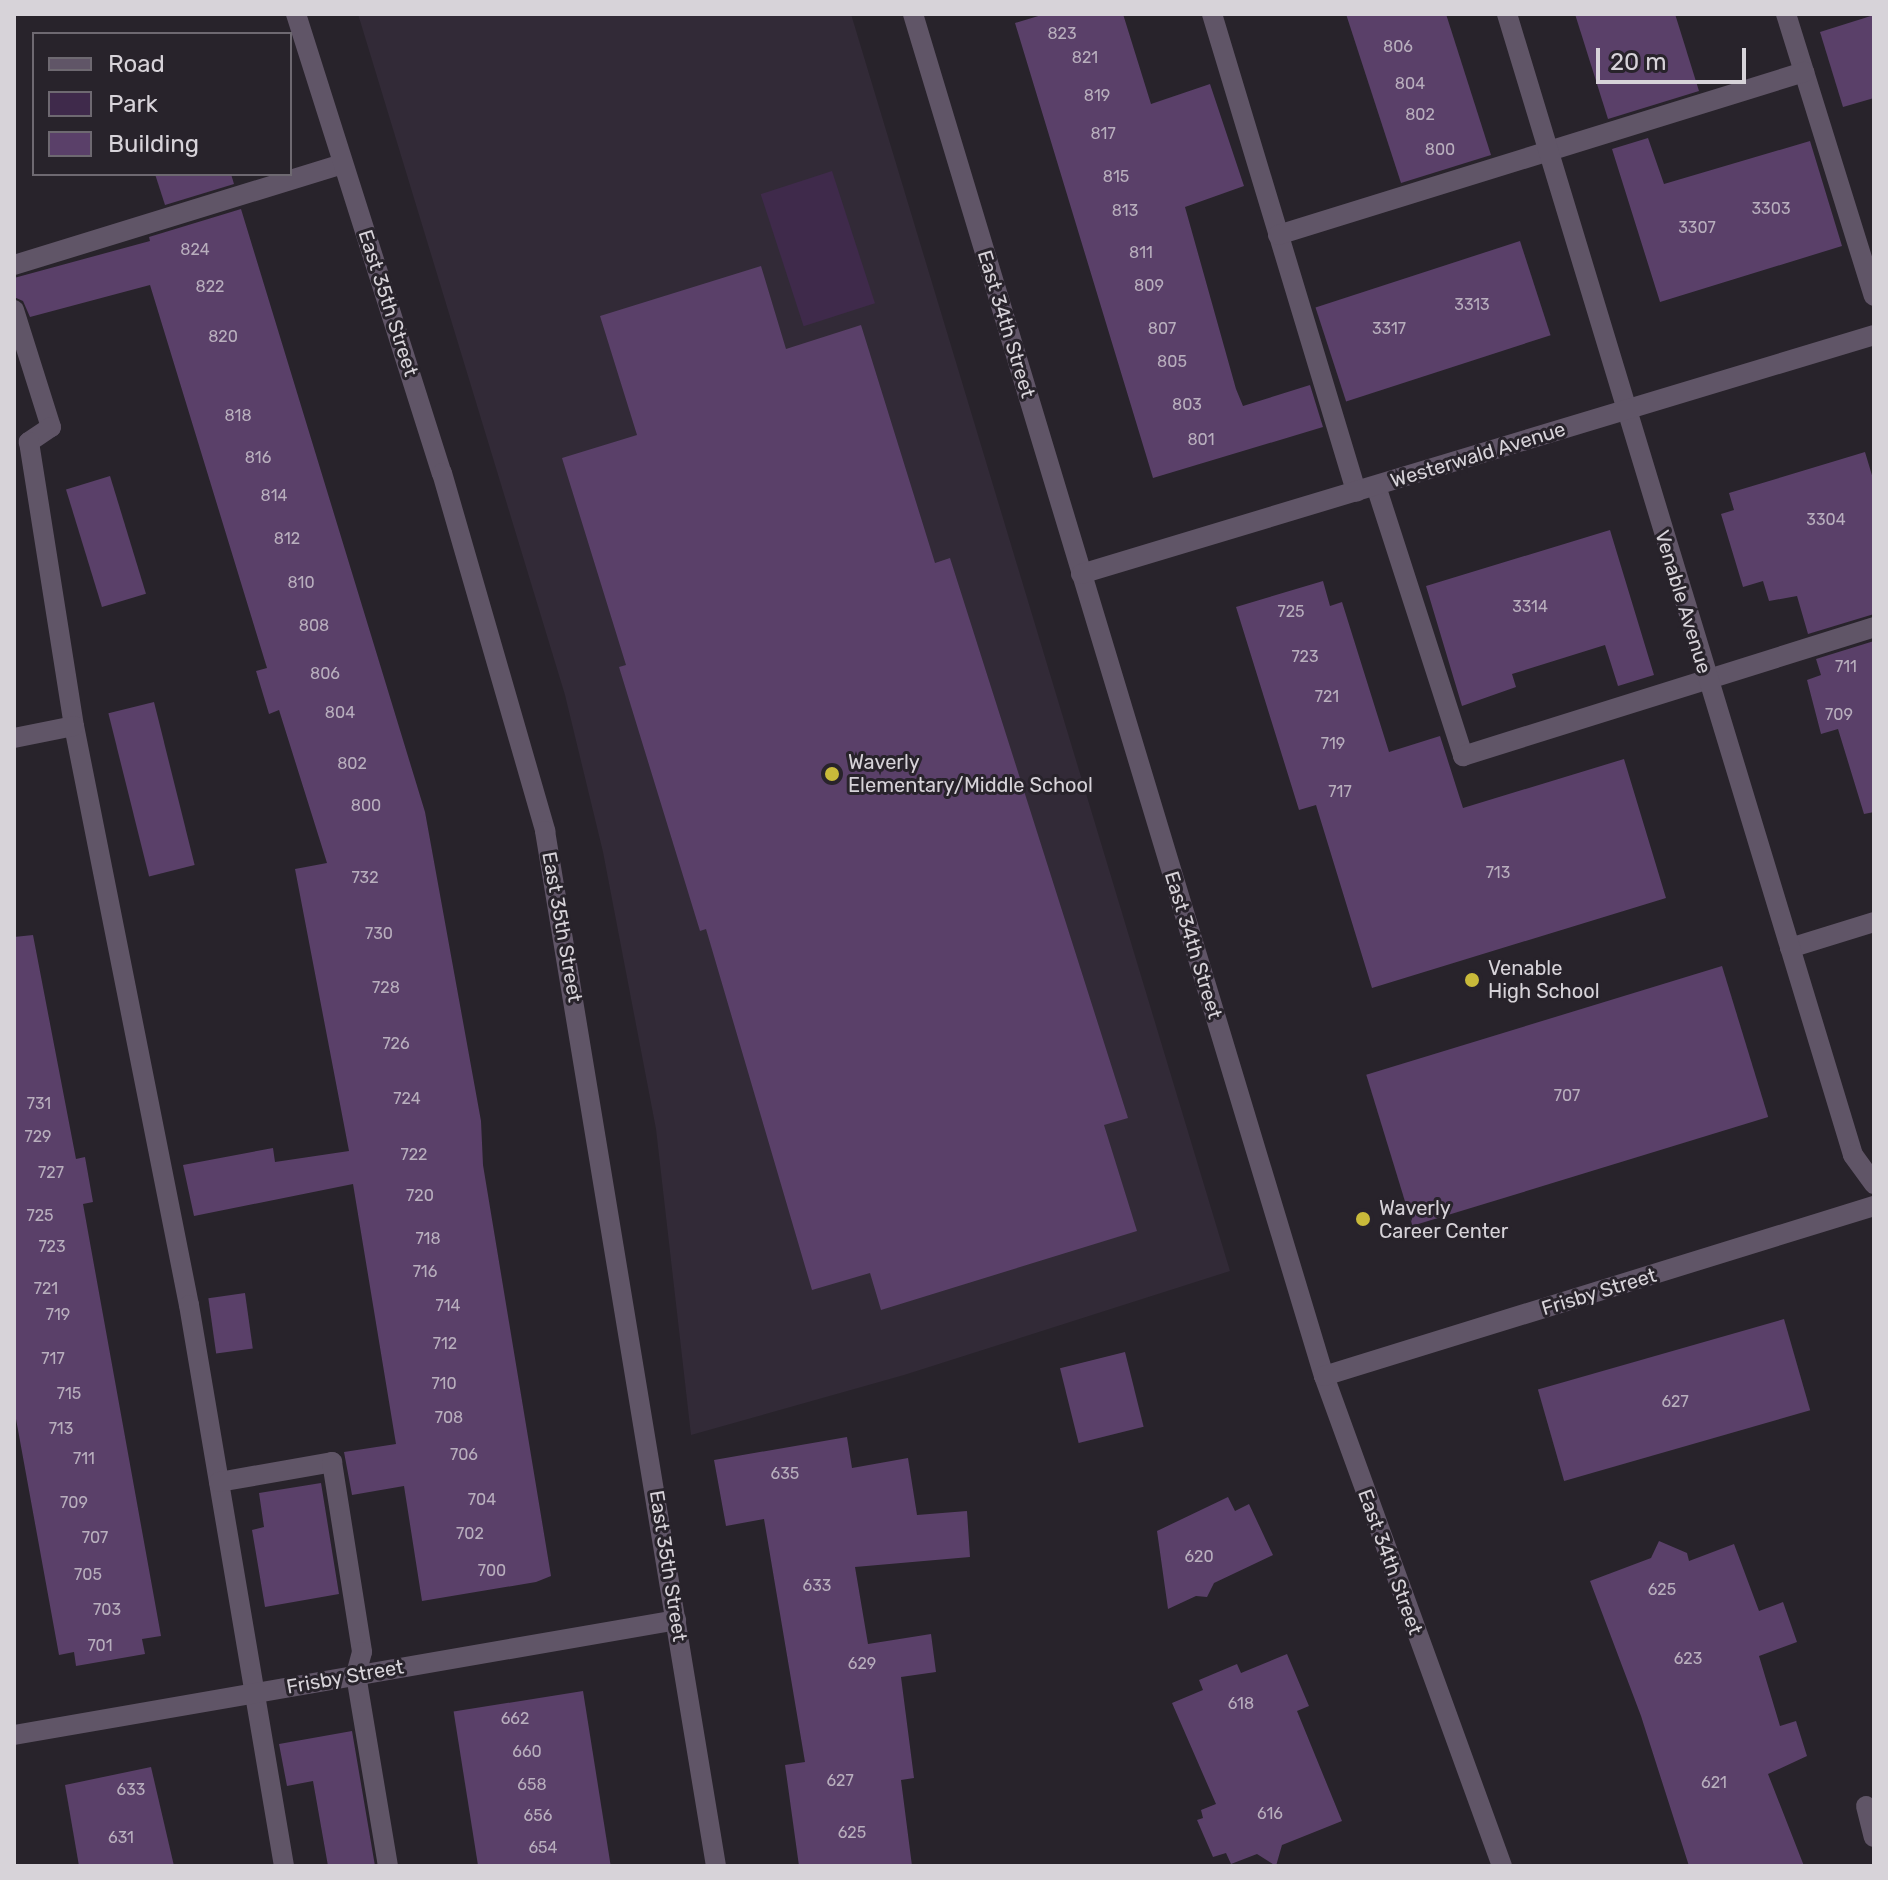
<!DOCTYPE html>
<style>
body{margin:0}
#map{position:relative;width:1888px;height:1880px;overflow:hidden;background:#28232b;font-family:Rubik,sans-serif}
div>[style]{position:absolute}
.built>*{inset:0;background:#322a37}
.green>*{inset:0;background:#3f2a4b;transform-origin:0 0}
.building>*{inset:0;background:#5a4069;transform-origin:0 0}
.lane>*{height:20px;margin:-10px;padding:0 10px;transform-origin:10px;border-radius:10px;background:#605567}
.street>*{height:20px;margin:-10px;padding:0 10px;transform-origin:10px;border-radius:10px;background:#605567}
.dots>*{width:22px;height:22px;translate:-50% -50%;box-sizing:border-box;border:4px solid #28232b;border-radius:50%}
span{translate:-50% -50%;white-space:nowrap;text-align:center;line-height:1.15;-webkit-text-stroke:6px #28232b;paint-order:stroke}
.number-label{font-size:16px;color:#b8aebd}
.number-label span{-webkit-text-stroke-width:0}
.street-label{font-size:20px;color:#d7d3d9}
.poi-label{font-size:20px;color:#d7d3d9}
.left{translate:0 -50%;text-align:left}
.frame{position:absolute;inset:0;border:16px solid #d7d3d9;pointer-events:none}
.legend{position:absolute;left:32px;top:32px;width:260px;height:144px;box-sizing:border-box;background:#28232b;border:2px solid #6e6971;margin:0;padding:10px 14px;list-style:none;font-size:24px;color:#d7d3d9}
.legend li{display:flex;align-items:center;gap:16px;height:40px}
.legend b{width:40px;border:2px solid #6e6971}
.scale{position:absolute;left:1596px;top:48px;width:150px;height:36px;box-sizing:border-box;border:4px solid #d7d3d9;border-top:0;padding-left:10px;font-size:24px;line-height:28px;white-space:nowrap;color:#d7d3d9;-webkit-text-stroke:6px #28232b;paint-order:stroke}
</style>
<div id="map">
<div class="built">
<div style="clip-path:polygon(358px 14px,851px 14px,1230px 1271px,904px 1375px,691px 1435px,656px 1129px,603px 852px,565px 695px)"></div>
</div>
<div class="green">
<div style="left:832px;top:171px;width:139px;height:75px;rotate:72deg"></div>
</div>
<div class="building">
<div style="clip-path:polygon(1045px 14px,1123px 14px,1151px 104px,1210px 84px,1244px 186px,1185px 207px,1236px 389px,1243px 406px,1310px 385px,1323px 427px,1153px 478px,1015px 23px)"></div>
<div style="clip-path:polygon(1346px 14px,1446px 14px,1491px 155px,1401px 183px)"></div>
<div style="clip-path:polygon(1575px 14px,1675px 14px,1699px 91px,1608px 119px)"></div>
<div style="clip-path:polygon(1874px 15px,1874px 98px,1843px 107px,1820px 32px)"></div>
<div style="clip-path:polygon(1648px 138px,1664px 184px,1810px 141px,1842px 246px,1660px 302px,1612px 149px)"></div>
<div style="clip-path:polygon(155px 174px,231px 174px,234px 184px,165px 205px)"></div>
<div style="clip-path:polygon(241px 209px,425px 812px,481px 1121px,483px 1165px,551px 1576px,536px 1582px,422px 1601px,404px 1486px,352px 1495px,344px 1452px,396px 1444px,353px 1184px,194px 1216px,183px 1165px,273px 1148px,275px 1162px,349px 1151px,295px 869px,327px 863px,279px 710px,269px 714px,256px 671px,267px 668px,150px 285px,30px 317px,23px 301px,14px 297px,14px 278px,150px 241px,149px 237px)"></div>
<div style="left:1520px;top:241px;width:99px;height:215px;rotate:72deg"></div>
<div style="clip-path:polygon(761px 266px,786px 349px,861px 325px,935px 563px,950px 558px,1128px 1118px,1104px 1125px,1137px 1231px,881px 1310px,870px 1273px,812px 1290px,706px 929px,700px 931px,619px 667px,626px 665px,562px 458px,637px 435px,600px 316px)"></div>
<div style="clip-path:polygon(1865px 452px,1874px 482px,1874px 614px,1808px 634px,1797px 596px,1769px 601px,1763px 581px,1743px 587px,1721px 514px,1734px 510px,1729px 493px)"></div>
<div style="left:110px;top:476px;width:123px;height:46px;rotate:73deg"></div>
<div style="clip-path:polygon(1610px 530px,1654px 675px,1618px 686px,1605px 645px,1512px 674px,1516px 687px,1462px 706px,1426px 586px)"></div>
<div style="clip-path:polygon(1323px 581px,1330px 606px,1342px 602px,1389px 752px,1440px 736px,1463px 808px,1624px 759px,1666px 898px,1372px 988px,1316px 805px,1299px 810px,1236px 607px)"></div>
<div style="clip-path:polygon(1874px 641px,1874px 812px,1864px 814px,1838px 729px,1821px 734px,1807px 680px,1821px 675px,1816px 659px)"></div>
<div style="left:154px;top:702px;width:168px;height:47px;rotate:76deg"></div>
<div style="clip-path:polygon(33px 935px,76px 1159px,85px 1157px,93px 1202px,83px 1204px,161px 1636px,142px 1639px,145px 1654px,76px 1666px,74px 1652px,59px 1655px,14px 1408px,14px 937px)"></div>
<div style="left:1722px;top:966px;width:158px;height:372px;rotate:73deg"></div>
<div style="left:245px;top:1293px;width:56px;height:37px;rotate:82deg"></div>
<div style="left:1784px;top:1319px;width:95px;height:256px;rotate:74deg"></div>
<div style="left:1125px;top:1352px;width:77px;height:67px;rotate:76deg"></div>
<div style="clip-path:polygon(847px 1437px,852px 1468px,908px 1458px,917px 1515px,967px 1511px,970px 1557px,855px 1567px,868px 1644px,931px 1634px,936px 1672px,901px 1677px,914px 1778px,901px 1780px,912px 1866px,799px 1866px,785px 1765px,805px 1762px,764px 1519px,726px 1526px,714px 1460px)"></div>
<div style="clip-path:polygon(321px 1483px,339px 1594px,265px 1607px,252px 1530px,264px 1527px,259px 1493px)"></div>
<div style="clip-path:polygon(1228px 1497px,1235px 1511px,1249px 1504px,1273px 1555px,1214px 1583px,1207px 1597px,1196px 1596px,1168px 1609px,1157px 1531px)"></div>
<div style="clip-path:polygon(1659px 1541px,1687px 1553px,1689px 1561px,1734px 1544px,1759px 1611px,1783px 1602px,1797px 1642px,1759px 1656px,1780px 1726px,1796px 1721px,1807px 1756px,1768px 1774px,1804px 1866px,1689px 1866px,1641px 1716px,1590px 1581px,1651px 1558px)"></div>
<div style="clip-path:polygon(1287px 1654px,1309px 1706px,1297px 1711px,1342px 1821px,1282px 1845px,1276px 1866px,1257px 1854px,1231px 1864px,1226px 1853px,1213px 1857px,1197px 1820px,1203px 1818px,1201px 1810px,1216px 1804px,1172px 1703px,1203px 1690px,1199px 1680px,1237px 1664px,1241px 1673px)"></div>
<div style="left:583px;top:1691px;width:177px;height:131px;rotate:81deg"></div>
<div style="clip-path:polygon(352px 1731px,375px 1866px,328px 1866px,313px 1781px,287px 1786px,279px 1744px)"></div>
<div style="clip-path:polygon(151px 1767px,174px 1866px,79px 1866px,65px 1785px)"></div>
</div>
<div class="lane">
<div style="left:1212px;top:14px;width:499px;rotate:73.2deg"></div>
<div style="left:1786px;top:14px;width:295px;rotate:72.7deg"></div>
<div style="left:1278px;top:235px;width:551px;rotate:-17.22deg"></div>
<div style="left:14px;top:265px;width:344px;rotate:-17.1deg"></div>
<div style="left:14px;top:310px;width:123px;rotate:72.5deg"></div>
<div style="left:51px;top:427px;width:27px;rotate:146deg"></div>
<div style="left:29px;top:442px;width:288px;rotate:81deg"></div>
<div style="left:74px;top:726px;width:590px;rotate:78.77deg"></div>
<div style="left:189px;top:1305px;width:569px;rotate:80.39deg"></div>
<div style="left:1376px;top:486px;width:284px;rotate:72.1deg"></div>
<div style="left:1463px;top:756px;width:431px;rotate:-17.4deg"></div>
<div style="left:14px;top:738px;width:61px;rotate:-11.3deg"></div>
<div style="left:1790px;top:948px;width:88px;rotate:-17.2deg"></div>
<div style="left:219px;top:1482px;width:115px;rotate:-10deg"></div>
<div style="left:332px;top:1462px;width:192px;rotate:81deg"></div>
<div style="left:362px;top:1652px;width:24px;rotate:105deg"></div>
<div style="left:356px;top:1675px;width:194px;rotate:80.5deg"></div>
<div style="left:1866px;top:1806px;width:32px;rotate:76deg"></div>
</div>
<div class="street">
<div style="left:296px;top:14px;width:482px;rotate:72.4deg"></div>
<div style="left:442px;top:473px;width:373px;rotate:73.9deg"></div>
<div style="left:545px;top:831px;width:1049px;rotate:80.62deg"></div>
<div style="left:913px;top:14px;width:1423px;rotate:73.21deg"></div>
<div style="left:1324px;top:1376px;width:521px;rotate:70.04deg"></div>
<div style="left:1507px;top:14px;width:1192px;rotate:73.13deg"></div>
<div style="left:1853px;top:1155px;width:36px;rotate:54deg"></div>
<div style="left:1081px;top:574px;width:828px;rotate:-16.77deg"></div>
<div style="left:1324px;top:1376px;width:576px;rotate:-17.18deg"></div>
<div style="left:14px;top:1735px;width:672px;rotate:-9.85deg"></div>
</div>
<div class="dots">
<div style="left:832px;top:774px;background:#c9ba3a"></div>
<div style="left:1472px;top:980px;background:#c9ba3a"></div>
<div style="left:1363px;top:1219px;background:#c9ba3a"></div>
</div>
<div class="number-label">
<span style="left:1062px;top:34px">823</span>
<span style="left:1398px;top:47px">806</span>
<span style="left:1085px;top:58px">821</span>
<span style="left:1410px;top:84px">804</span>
<span style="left:1097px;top:96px">819</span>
<span style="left:1420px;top:115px">802</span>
<span style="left:1103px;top:134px">817</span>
<span style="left:1440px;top:150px">800</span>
<span style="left:1116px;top:177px">815</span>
<span style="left:1771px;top:209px">3303</span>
<span style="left:1125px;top:211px">813</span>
<span style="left:1697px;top:228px">3307</span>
<span style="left:195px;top:250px">824</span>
<span style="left:1141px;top:253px">811</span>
<span style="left:1149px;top:286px">809</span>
<span style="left:210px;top:287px">822</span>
<span style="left:1472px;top:305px">3313</span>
<span style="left:1162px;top:329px">807</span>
<span style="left:1389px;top:329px">3317</span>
<span style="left:223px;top:337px">820</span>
<span style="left:1172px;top:362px">805</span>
<span style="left:1187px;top:405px">803</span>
<span style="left:238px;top:416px">818</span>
<span style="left:1201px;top:440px">801</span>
<span style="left:258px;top:458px">816</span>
<span style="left:274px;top:496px">814</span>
<span style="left:1826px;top:520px">3304</span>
<span style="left:287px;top:539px">812</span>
<span style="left:301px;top:583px">810</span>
<span style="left:1530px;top:607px">3314</span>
<span style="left:1291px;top:612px">725</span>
<span style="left:314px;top:626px">808</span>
<span style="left:1305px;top:657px">723</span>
<span style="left:1846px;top:667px">711</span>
<span style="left:325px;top:674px">806</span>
<span style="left:1327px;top:697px">721</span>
<span style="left:340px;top:713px">804</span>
<span style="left:1839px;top:715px">709</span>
<span style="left:1333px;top:744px">719</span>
<span style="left:352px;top:764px">802</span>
<span style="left:1340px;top:792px">717</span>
<span style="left:366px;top:806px">800</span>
<span style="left:1498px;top:873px">713</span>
<span style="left:365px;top:878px">732</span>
<span style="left:379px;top:934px">730</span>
<span style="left:386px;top:988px">728</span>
<span style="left:396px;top:1044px">726</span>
<span style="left:1567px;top:1096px">707</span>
<span style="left:407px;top:1099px">724</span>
<span style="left:39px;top:1104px">731</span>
<span style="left:38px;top:1137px">729</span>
<span style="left:414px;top:1155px">722</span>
<span style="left:51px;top:1173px">727</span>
<span style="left:420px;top:1196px">720</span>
<span style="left:40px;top:1216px">725</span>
<span style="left:428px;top:1239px">718</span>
<span style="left:52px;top:1247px">723</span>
<span style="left:425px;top:1272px">716</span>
<span style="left:46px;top:1289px">721</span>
<span style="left:448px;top:1306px">714</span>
<span style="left:58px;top:1315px">719</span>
<span style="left:445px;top:1344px">712</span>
<span style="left:53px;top:1359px">717</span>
<span style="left:444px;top:1384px">710</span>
<span style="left:69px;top:1394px">715</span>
<span style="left:1675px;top:1402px">627</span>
<span style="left:449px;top:1418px">708</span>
<span style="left:61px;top:1429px">713</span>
<span style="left:464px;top:1455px">706</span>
<span style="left:84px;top:1459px">711</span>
<span style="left:785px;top:1474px">635</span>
<span style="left:482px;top:1500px">704</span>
<span style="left:74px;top:1503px">709</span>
<span style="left:470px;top:1534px">702</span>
<span style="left:95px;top:1538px">707</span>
<span style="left:1199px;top:1557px">620</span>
<span style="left:492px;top:1571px">700</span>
<span style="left:88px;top:1575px">705</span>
<span style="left:817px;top:1586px">633</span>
<span style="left:1662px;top:1590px">625</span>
<span style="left:107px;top:1610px">703</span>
<span style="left:100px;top:1646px">701</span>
<span style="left:1688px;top:1659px">623</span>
<span style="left:862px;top:1664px">629</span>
<span style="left:1241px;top:1704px">618</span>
<span style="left:515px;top:1719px">662</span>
<span style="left:527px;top:1752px">660</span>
<span style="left:840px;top:1781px">627</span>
<span style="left:1714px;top:1783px">621</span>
<span style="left:532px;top:1785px">658</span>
<span style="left:131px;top:1790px">633</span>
<span style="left:1270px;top:1814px">616</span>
<span style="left:538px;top:1816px">656</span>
<span style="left:852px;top:1833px">625</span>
<span style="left:121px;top:1838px">631</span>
<span style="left:543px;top:1848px">654</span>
</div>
<div class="street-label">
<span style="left:388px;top:303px;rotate:72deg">East 35th Street</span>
<span style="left:1006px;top:324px;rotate:73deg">East 34th Street</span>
<span style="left:1478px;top:455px;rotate:-17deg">Westerwald Avenue</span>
<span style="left:1683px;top:602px;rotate:73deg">Venable Avenue</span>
<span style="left:562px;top:927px;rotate:80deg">East 35th Street</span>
<span style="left:1193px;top:945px;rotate:73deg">East 34th Street</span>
<span style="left:1599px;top:1292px;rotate:-17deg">Frisby Street</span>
<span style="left:1390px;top:1562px;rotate:70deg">East 34th Street</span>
<span style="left:668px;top:1566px;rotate:81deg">East 35th Street</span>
<span style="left:345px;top:1677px;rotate:-10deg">Frisby Street</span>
</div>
<div class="poi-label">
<span class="left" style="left:848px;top:774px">Waverly<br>Elementary/Middle School</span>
<span class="left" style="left:1488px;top:980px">Venable<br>High School</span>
<span class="left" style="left:1379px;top:1220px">Waverly<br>Career Center</span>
</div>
<div class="frame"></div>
<ul class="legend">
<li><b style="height:10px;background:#605567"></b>Road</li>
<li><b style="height:22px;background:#3f2a4b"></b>Park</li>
<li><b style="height:22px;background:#5a4069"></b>Building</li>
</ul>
<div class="scale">20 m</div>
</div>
